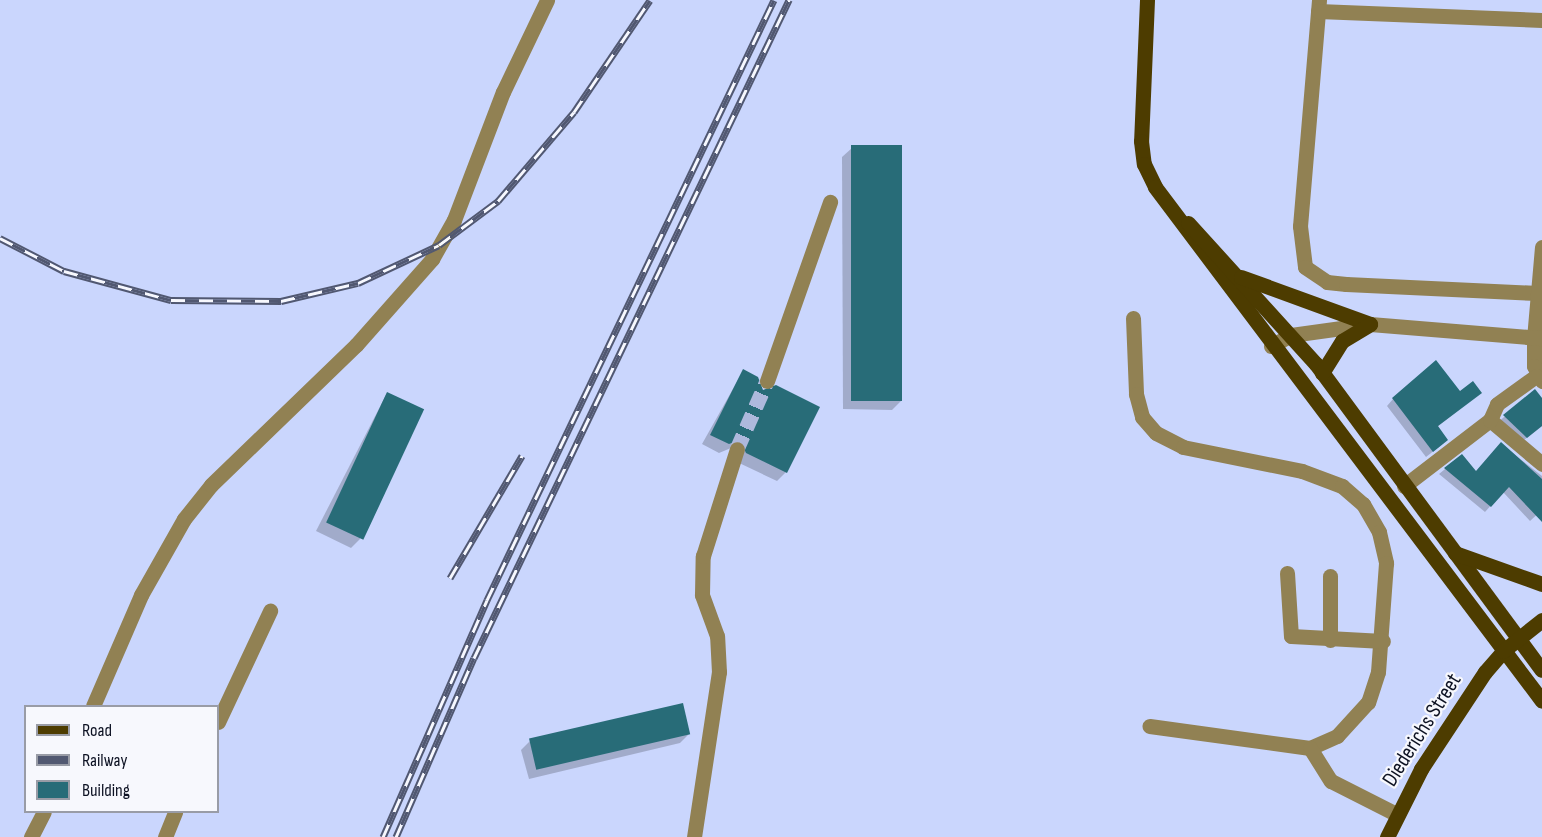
<!DOCTYPE html>
<style>
body{margin:0}
#map{position:relative;width:1542px;height:837px;overflow:hidden;background:#cad6fd;font-family:"Sofia Sans Condensed",sans-serif}
div>[style]{position:absolute}
.shadow>*{inset:0;background:#0003}
.building>*{inset:0;background:#286c78;transform-origin:0 0}
.minor-tunnel>*{height:15px;margin-top:-7.5px;transform-origin:0;background:repeating-linear-gradient(90deg,#aeb9dc 0 15px,transparent 0 23px)}
.minor>*{height:15px;margin:-7.5px;padding:0 7.5px;transform-origin:7.5px;border-radius:7.5px;background:#918153}
.major>*{height:15px;margin:-7.5px;padding:0 7.5px;transform-origin:7.5px;border-radius:7.5px;background:#4d3c00}
.rail>*{height:7px;margin-top:-3.5px;transform-origin:0;background:repeating-linear-gradient(90deg,#f7f8fd 0 14px,#515871 0 28px);box-sizing:border-box;border-block:2px solid #515871}
span{translate:-50% -50%;white-space:nowrap;text-align:center;line-height:1.15;-webkit-text-stroke:4.5px #f7f8fd;paint-order:stroke}
.street-label{font-size:22px;color:#0d1223}
.legend{position:absolute;left:24px;top:705px;width:195px;height:108px;box-sizing:border-box;background:#f7f8fd;border:2px solid #999ca6;margin:0;padding:8px 10px;list-style:none;font-size:18px;color:#0d1223}
.legend li{display:flex;align-items:center;gap:12px;height:30px}
.legend b{width:30px;border:2px solid #999ca6}
</style>
<div id="map">
<div class="shadow">
<div style="clip-path:polygon(852px 148px,901px 401px,892px 410px,843px 409px,842px 157px)"></div>
<div style="clip-path:polygon(743px 371px,762px 392px,786px 472px,777px 481px,737px 462px,731px 448px,719px 453px,702px 444px)"></div>
<div style="clip-path:polygon(1535px 391px,1542px 400px,1542px 426px,1519px 444px,1497px 423px)"></div>
<div style="clip-path:polygon(387px 393px,360px 539px,351px 548px,316px 531px)"></div>
<div style="clip-path:polygon(1460px 393px,1480px 393px,1437px 427px,1440px 446px,1426px 457px,1387px 406px,1393px 399px)"></div>
<div style="clip-path:polygon(1501px 444px,1542px 476px,1542px 510px,1530px 521px,1503px 492px,1485px 512px,1439px 474px,1461px 456px,1476px 472px)"></div>
<div style="clip-path:polygon(689px 734px,680px 743px,529px 779px,521px 750px,530px 741px)"></div>
</div>
<div class="building">
<div style="left:902px;top:145px;width:256px;height:51px;rotate:90deg"></div>
<div style="clip-path:polygon(1436px 360px,1460px 391px,1473px 381px,1482px 393px,1438px 426px,1448px 440px,1433px 452px,1392px 398px)"></div>
<div style="clip-path:polygon(743px 369px,758px 377px,763px 390px,776px 385px,820px 407px,787px 473px,746px 453px,740px 440px,729px 444px,710px 435px)"></div>
<div style="clip-path:polygon(1535px 389px,1542px 398px,1542px 426px,1527px 438px,1503px 415px)"></div>
<div style="left:387px;top:392px;width:41px;height:144px;rotate:25deg"></div>
<div style="clip-path:polygon(1501px 442px,1542px 479px,1542px 522px,1509px 487px,1491px 507px,1444px 468px,1462px 454px,1476px 471px)"></div>
<div style="left:683px;top:703px;width:32px;height:158px;rotate:77deg"></div>
</div>
<div class="minor-tunnel">
<div style="left:737px;top:449px;width:74px;rotate:-66.2deg"></div>
</div>
<div class="minor">
<div style="left:1319px;top:0;width:227px;rotate:94.8deg"></div>
<div style="left:1300px;top:226px;width:41px;rotate:83deg"></div>
<div style="left:1305px;top:267px;width:27px;rotate:34deg"></div>
<div style="left:1327px;top:282px;width:19px;rotate:6deg"></div>
<div style="left:1346px;top:284px;width:192px;rotate:2.7deg"></div>
<div style="left:1318px;top:11px;width:224px;rotate:2.3deg"></div>
<div style="left:1542px;top:247px;width:91px;rotate:95deg"></div>
<div style="left:1534px;top:338px;width:28px;rotate:90deg"></div>
<div style="left:1534px;top:366px;width:17px;rotate:62deg"></div>
<div style="left:1133px;top:318px;width:76px;rotate:87.7deg"></div>
<div style="left:1136px;top:394px;width:24px;rotate:75deg"></div>
<div style="left:1142px;top:417px;width:21px;rotate:49deg"></div>
<div style="left:1156px;top:433px;width:30px;rotate:27deg"></div>
<div style="left:1183px;top:447px;width:121px;rotate:11.4deg"></div>
<div style="left:1302px;top:471px;width:43px;rotate:20.6deg"></div>
<div style="left:1342px;top:486px;width:28px;rotate:41deg"></div>
<div style="left:1363px;top:504px;width:32px;rotate:60deg"></div>
<div style="left:1379px;top:532px;width:32px;rotate:77deg"></div>
<div style="left:1386px;top:563px;width:109px;rotate:94.2deg"></div>
<div style="left:1378px;top:672px;width:32px;rotate:108deg"></div>
<div style="left:1368px;top:702px;width:46px;rotate:132.4deg"></div>
<div style="left:1337px;top:736px;width:30px;rotate:156deg"></div>
<div style="left:1310px;top:748px;width:162px;rotate:-172.2deg"></div>
<div style="left:1271px;top:346px;width:23px;rotate:-29deg"></div>
<div style="left:1291px;top:335px;width:80px;rotate:-7.9deg"></div>
<div style="left:1370px;top:324px;width:173px;rotate:4.7deg"></div>
<div style="left:767px;top:381px;width:190px;rotate:-70.6deg"></div>
<div style="left:1490px;top:420px;width:68px;rotate:40.2deg"></div>
<div style="left:1404px;top:486px;width:108px;rotate:-37.5deg"></div>
<div style="left:1490px;top:420px;width:17px;rotate:-66deg"></div>
<div style="left:1497px;top:404px;width:48px;rotate:-35.7deg"></div>
<div style="left:1287px;top:573px;width:63px;rotate:86.4deg"></div>
<div style="left:1291px;top:636px;width:92px;rotate:3.1deg"></div>
<div style="left:1330px;top:576px;width:64px;rotate:90deg"></div>
<div style="left:93px;top:706px;width:121px;rotate:-66.6deg"></div>
<div style="left:141px;top:595px;width:87px;rotate:-60.5deg"></div>
<div style="left:184px;top:519px;width:43px;rotate:-51.5deg"></div>
<div style="left:211px;top:485px;width:202px;rotate:-44deg"></div>
<div style="left:356px;top:345px;width:115px;rotate:-48.5deg"></div>
<div style="left:432px;top:259px;width:45px;rotate:-60.6deg"></div>
<div style="left:454px;top:220px;width:137px;rotate:-69.1deg"></div>
<div style="left:503px;top:92px;width:102px;rotate:-64.4deg"></div>
<div style="left:218px;top:722px;width:123px;rotate:-64.9deg"></div>
<div style="left:1310px;top:748px;width:39px;rotate:58deg"></div>
<div style="left:1331px;top:781px;width:73px;rotate:26.9deg"></div>
<div style="left:31px;top:837px;width:28px;rotate:-63deg"></div>
<div style="left:165px;top:837px;width:27px;rotate:-68deg"></div>
<div style="left:694px;top:837px;width:167px;rotate:-81.4deg"></div>
<div style="left:719px;top:672px;width:36px;rotate:-93deg"></div>
<div style="left:717px;top:636px;width:44px;rotate:-110.1deg"></div>
<div style="left:702px;top:595px;width:39px;rotate:-89deg"></div>
<div style="left:703px;top:556px;width:112px;rotate:-72.4deg"></div>
</div>
<div class="major">
<div style="left:1147px;top:0;width:141px;rotate:92.4deg"></div>
<div style="left:1141px;top:141px;width:23px;rotate:83deg"></div>
<div style="left:1144px;top:164px;width:25px;rotate:64deg"></div>
<div style="left:1155px;top:187px;width:643px;rotate:53.02deg"></div>
<div style="left:1188px;top:223px;width:190px;rotate:47.8deg"></div>
<div style="left:1316px;top:364px;width:380px;rotate:53.6deg"></div>
<div style="left:1241px;top:277px;width:137px;rotate:20deg"></div>
<div style="left:1322px;top:373px;width:38px;rotate:-58deg"></div>
<div style="left:1342px;top:341px;width:33px;rotate:-31deg"></div>
<div style="left:1455px;top:553px;width:92px;rotate:19.6deg"></div>
<div style="left:1387px;top:837px;width:76px;rotate:-63.4deg"></div>
<div style="left:1421px;top:769px;width:116px;rotate:-56.6deg"></div>
<div style="left:1485px;top:672px;width:28px;rotate:-49deg"></div>
<div style="left:1503px;top:651px;width:50px;rotate:-38.5deg"></div>
</div>
<div class="rail">
<div style="left:0;top:238px;width:72px;rotate:27.3deg"></div>
<div style="left:64px;top:271px;width:111px;rotate:15.2deg"></div>
<div style="left:171px;top:300px;width:110px;rotate:0.5deg"></div>
<div style="left:281px;top:301px;width:79px;rotate:-13.2deg"></div>
<div style="left:358px;top:283px;width:89px;rotate:-25.1deg"></div>
<div style="left:439px;top:245px;width:74px;rotate:-36.7deg"></div>
<div style="left:498px;top:201px;width:117px;rotate:-49.5deg"></div>
<div style="left:574px;top:112px;width:135px;rotate:-55.8deg"></div>
<div style="left:450px;top:578px;width:142px;rotate:-59.5deg"></div>
<div style="left:383px;top:837px;width:259px;rotate:-66.3deg"></div>
<div style="left:487px;top:600px;width:665px;rotate:-64.44deg"></div>
<div style="left:396px;top:837px;width:195px;rotate:-66.5deg"></div>
<div style="left:474px;top:658px;width:730px;rotate:-64.42deg"></div>
</div>
<div class="street-label">
<span style="left:1422px;top:730px;rotate:-58deg">Diederichs Street</span>
</div>
<ul class="legend">
<li><b style="height:8px;background:#4d3c00"></b>Road</li>
<li><b style="height:8px;background:#515871"></b>Railway</li>
<li><b style="height:16px;background:#286c78"></b>Building</li>
</ul>
</div>
